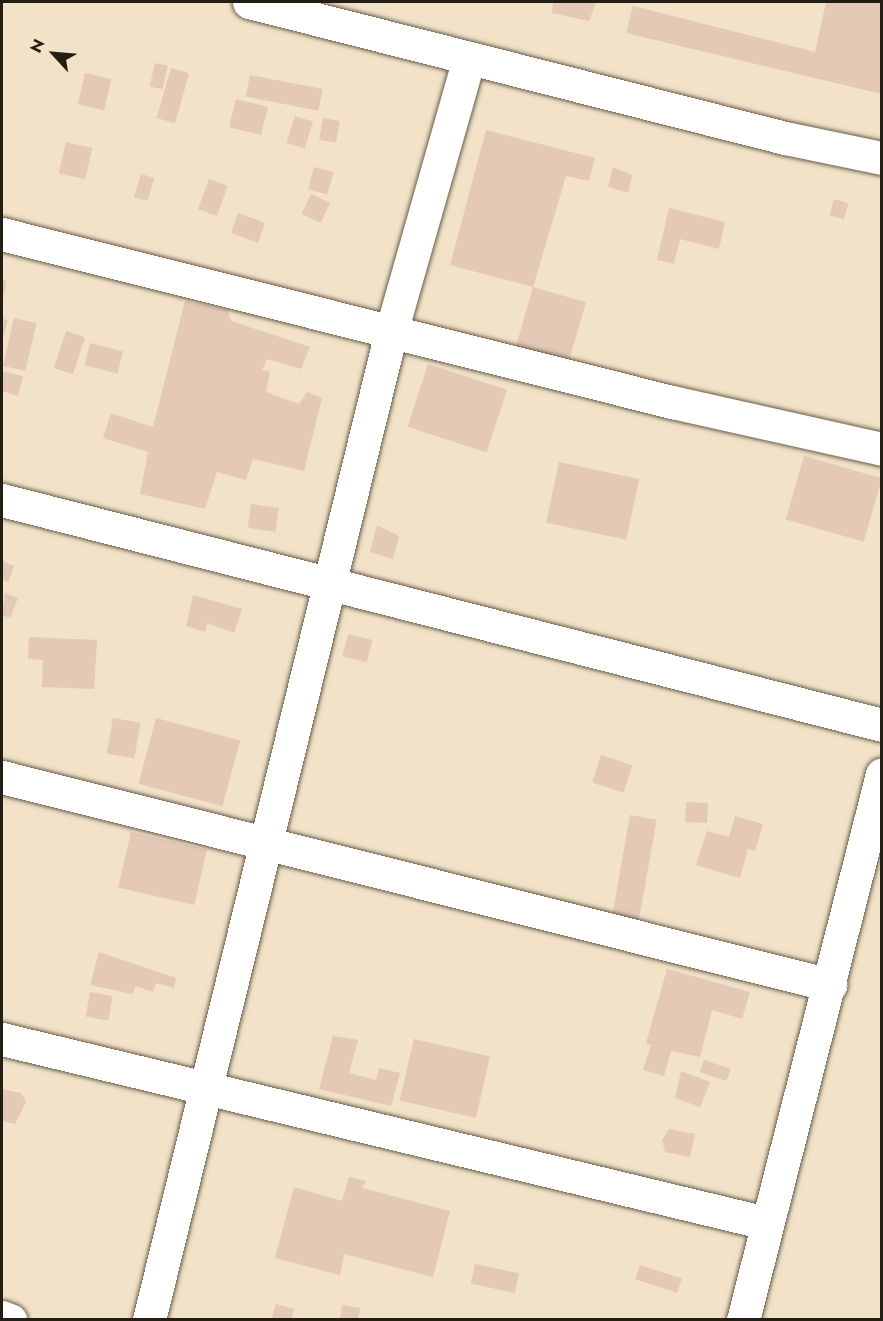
<!DOCTYPE html>
<style>
body{margin:0}
#map{position:relative;width:883px;height:1321px;overflow:hidden;background:#f1e2c8;font-family:Jost,sans-serif}
div>[style]{position:absolute}
.building>*{inset:0;background:#e3c9b6;transform-origin:0 0}
.roads{filter:drop-shadow(0 0 2px #6a5d46) drop-shadow(0 0 2px #6a5d46)}
.minor>*{height:33px;margin:-16.5px;padding:0 16.5px;transform-origin:16.5px;border-radius:16.5px;background:#fff}
span{translate:-50% -50%;white-space:nowrap;text-align:center;line-height:1.15;-webkit-text-stroke:5px #f1e2c8;paint-order:stroke}
.frame{position:absolute;inset:0;border:3px solid #231e14;pointer-events:none}
.north{position:absolute;left:24px;top:24px;width:60px;height:60px;-webkit-text-stroke:4px #f1e2c8;paint-order:stroke;rotate:296deg;font-size:16px;font-weight:700;line-height:24px;text-align:center;color:#231e14}
.north::after{content:'';display:block;margin:auto;width:21px;height:27px;background:#231e14;clip-path:polygon(50% 0,100% 100%,50% 72%,0 100%)}
</style>
<div id="map">
<div class="building">
<div style="clip-path:polygon(553px 2px,596px 2px,589px 21px,552px 13px)"></div>
<div style="clip-path:polygon(826px 2px,882px 2px,882px 94px,626px 33px,633px 6px,815px 52px)"></div>
<div style="left:155px;top:63px;width:13px;height:24px;rotate:13deg"></div>
<div style="left:171px;top:68px;width:19px;height:52px;rotate:16deg"></div>
<div style="left:85px;top:73px;width:27px;height:32px;rotate:13deg"></div>
<div style="left:250px;top:75px;width:74px;height:22px;rotate:11deg"></div>
<div style="left:236px;top:99px;width:33px;height:29px;rotate:14deg"></div>
<div style="left:295px;top:116px;width:19px;height:28px;rotate:18deg"></div>
<div style="left:323px;top:118px;width:17px;height:22px;rotate:10deg"></div>
<div style="clip-path:polygon(486px 130px,595px 158px,589px 181px,566px 176px,533px 287px,450px 265px)"></div>
<div style="left:66px;top:142px;width:27px;height:32px;rotate:13deg"></div>
<div style="left:314px;top:167px;width:20px;height:23px;rotate:15deg"></div>
<div style="clip-path:polygon(613px 167px,632px 175px,628px 193px,608px 187px)"></div>
<div style="left:141px;top:174px;width:14px;height:24px;rotate:17deg"></div>
<div style="left:209px;top:179px;width:20px;height:32px;rotate:20deg"></div>
<div style="left:311px;top:194px;width:21px;height:22px;rotate:25deg"></div>
<div style="left:834px;top:199px;width:15px;height:17px;rotate:16deg"></div>
<div style="clip-path:polygon(669px 208px,725px 222px,719px 249px,680px 239px,674px 264px,657px 260px)"></div>
<div style="left:238px;top:213px;width:29px;height:21px;rotate:20deg"></div>
<div style="clip-path:polygon(2px 280px,7px 281px,2px 301px)"></div>
<div style="left:533px;top:287px;width:55px;height:67px;rotate:16deg"></div>
<div style="clip-path:polygon(185px 301px,228px 310px,231px 321px,310px 347px,301px 369px,267px 359px,262px 370px,270px 371px,266px 392px,299px 404px,307px 392px,322px 398px,304px 471px,253px 459px,246px 480px,217px 472px,205px 509px,140px 494px,148px 452px,103px 438px,111px 413px,153px 427px)"></div>
<div style="clip-path:polygon(2px 318px,8px 321px,2px 340px)"></div>
<div style="left:14px;top:318px;width:23px;height:49px;rotate:13deg"></div>
<div style="left:66px;top:331px;width:20px;height:39px;rotate:18deg"></div>
<div style="left:90px;top:343px;width:34px;height:23px;rotate:14deg"></div>
<div style="left:428px;top:364px;width:83px;height:66px;rotate:18deg"></div>
<div style="clip-path:polygon(2px 371px,23px 376px,18px 396px,2px 391px)"></div>
<div style="left:804px;top:456px;width:81px;height:66px;rotate:16deg"></div>
<div style="left:559px;top:462px;width:82px;height:62px;rotate:12deg"></div>
<div style="left:251px;top:504px;width:28px;height:24px;rotate:8deg"></div>
<div style="clip-path:polygon(377px 525px,399px 536px,393px 559px,370px 552px)"></div>
<div style="clip-path:polygon(2px 561px,14px 566px,8px 582px,2px 579px)"></div>
<div style="clip-path:polygon(5px 593px,18px 598px,10px 618px,2px 615px)"></div>
<div style="clip-path:polygon(193px 595px,242px 609px,234px 633px,207px 623px,205px 632px,186px 626px)"></div>
<div style="left:348px;top:634px;width:25px;height:23px;rotate:14deg"></div>
<div style="clip-path:polygon(29px 637px,97px 640px,94px 689px,42px 687px,43px 660px,28px 659px)"></div>
<div style="left:113px;top:718px;width:28px;height:36px;rotate:10deg"></div>
<div style="left:156px;top:718px;width:87px;height:68px;rotate:15deg"></div>
<div style="left:601px;top:755px;width:33px;height:29px;rotate:18deg"></div>
<div style="left:686px;top:802px;width:22px;height:20px;rotate:3deg"></div>
<div style="left:630px;top:815px;width:27px;height:105px;rotate:10deg"></div>
<div style="clip-path:polygon(735px 816px,763px 824px,755px 851px,748px 849px,740px 878px,696px 865px,707px 831px,729px 837px)"></div>
<div style="left:131px;top:832px;width:78px;height:57px;rotate:13deg"></div>
<div style="clip-path:polygon(99px 952px,176px 978px,174px 988px,156px 983px,153px 992px,136px 986px,132px 994px,90px 985px)"></div>
<div style="clip-path:polygon(667px 969px,750px 992px,742px 1019px,712px 1010px,700px 1057px,671px 1051px,664px 1076px,643px 1070px,651px 1045px,646px 1043px)"></div>
<div style="left:90px;top:992px;width:23px;height:25px;rotate:10deg"></div>
<div style="clip-path:polygon(333px 1036px,358px 1040px,349px 1073px,376px 1080px,379px 1068px,400px 1073px,391px 1106px,319px 1089px)"></div>
<div style="left:414px;top:1039px;width:78px;height:63px;rotate:13deg"></div>
<div style="left:704px;top:1060px;width:28px;height:13px;rotate:18deg"></div>
<div style="clip-path:polygon(681px 1071px,710px 1082px,700px 1107px,675px 1098px)"></div>
<div style="clip-path:polygon(2px 1089px,21px 1093px,26px 1102px,15px 1124px,2px 1121px)"></div>
<div style="clip-path:polygon(669px 1129px,695px 1134px,690px 1157px,665px 1152px,662px 1140px)"></div>
<div style="clip-path:polygon(349px 1177px,366px 1181px,362px 1188px,450px 1211px,433px 1277px,344px 1254px,340px 1275px,275px 1258px,294px 1187px,342px 1201px)"></div>
<div style="left:475px;top:1264px;width:45px;height:20px;rotate:12deg"></div>
<div style="left:640px;top:1265px;width:44px;height:15px;rotate:18deg"></div>
<div style="clip-path:polygon(276px 1304px,294px 1309px,291px 1320px,271px 1320px)"></div>
<div style="clip-path:polygon(342px 1305px,360px 1308px,358px 1320px,340px 1320px)"></div>
</div>
<div class="roads">
<div class="minor">
<div style="left:249px;top:2px;width:553px;rotate:14.24deg"></div>
<div style="left:785px;top:138px;width:99px;rotate:11.7deg"></div>
<div style="left:2px;top:234px;width:691px;rotate:14.08deg"></div>
<div style="left:672px;top:402px;width:215px;rotate:12.6deg"></div>
<div style="left:2px;top:500px;width:908px;rotate:14.34deg"></div>
<div style="left:2px;top:777px;width:854px;rotate:14.1deg"></div>
<div style="left:2px;top:1039px;width:786px;rotate:13.54deg"></div>
<div style="left:2px;top:1317px;width:9px;rotate:21deg"></div>
<div style="left:149px;top:1320px;width:1017px;rotate:-76.24deg"></div>
<div style="left:391px;top:332px;width:285px;rotate:-74.1deg"></div>
<div style="left:743px;top:1320px;width:563px;rotate:-75.72deg"></div>
</div>
</div>
<div class="frame"></div>
<div class="north">N</div>
</div>
